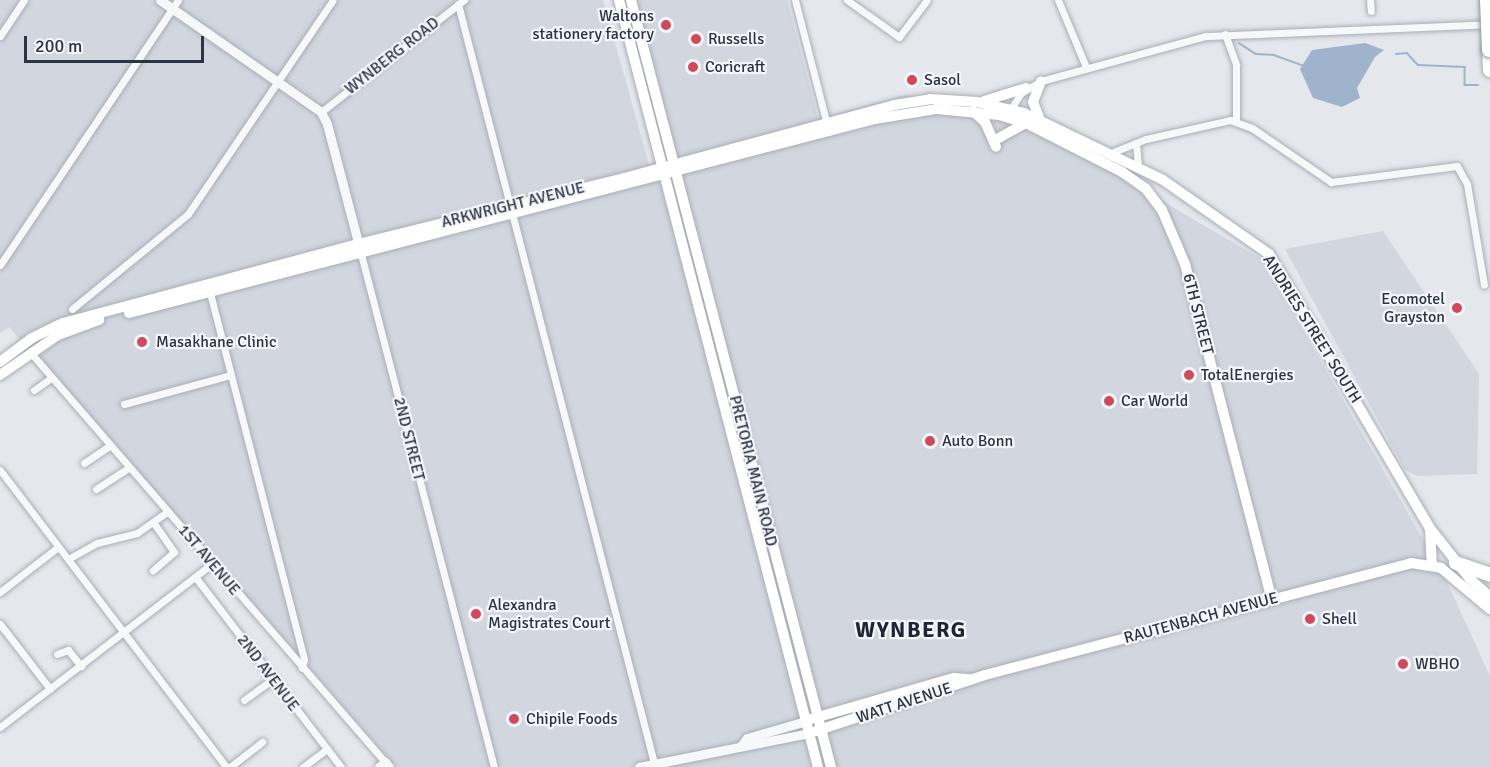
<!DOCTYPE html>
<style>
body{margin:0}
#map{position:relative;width:1490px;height:767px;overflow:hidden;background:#e4e7ec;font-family:Signika,sans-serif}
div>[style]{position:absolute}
.built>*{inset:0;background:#d2d6de}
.water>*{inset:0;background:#9fb4cc}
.stream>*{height:1.5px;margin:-0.75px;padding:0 0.75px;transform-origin:0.75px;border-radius:0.75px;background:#9fb4cc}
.roads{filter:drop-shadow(0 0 2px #a9aeb7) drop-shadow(0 0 2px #a9aeb7)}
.minor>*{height:7px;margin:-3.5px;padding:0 3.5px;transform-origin:3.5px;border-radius:3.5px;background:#f7f8fa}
.tertiary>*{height:9px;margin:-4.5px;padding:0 4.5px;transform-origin:4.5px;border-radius:4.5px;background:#f7f8fa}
.primary>*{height:10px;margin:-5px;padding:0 5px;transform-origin:5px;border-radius:5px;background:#fff}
.motorway>*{height:14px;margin:-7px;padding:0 7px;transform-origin:7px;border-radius:7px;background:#fff}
.bridges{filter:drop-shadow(0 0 2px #8b94a3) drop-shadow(0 0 2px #8b94a3)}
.motorway-bridge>*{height:14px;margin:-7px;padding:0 7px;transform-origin:7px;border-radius:7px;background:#fff}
.dots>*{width:16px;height:16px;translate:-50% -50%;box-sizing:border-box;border:3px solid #f4f6f9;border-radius:50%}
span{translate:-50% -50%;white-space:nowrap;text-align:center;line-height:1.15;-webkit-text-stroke:4.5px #f4f6f9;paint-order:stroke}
.poi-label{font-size:16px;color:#2b3445}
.right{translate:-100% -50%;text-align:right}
.left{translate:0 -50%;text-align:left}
.street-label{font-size:16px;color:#2b3445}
.district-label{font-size:22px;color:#1d2536;font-weight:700;letter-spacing:1.5px}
.scale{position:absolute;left:24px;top:36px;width:180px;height:27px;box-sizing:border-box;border:3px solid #2b3445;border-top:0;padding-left:8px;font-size:18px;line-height:21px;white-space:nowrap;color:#2b3445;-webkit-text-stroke:4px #f4f6f9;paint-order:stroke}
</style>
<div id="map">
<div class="built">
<div style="clip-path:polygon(0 0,603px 0,649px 164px,678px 156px,634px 0,787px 0,818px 118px,906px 95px,1001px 107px,1263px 260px,1446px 580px,1490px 676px,1490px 767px,396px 767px,9px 327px,0 333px)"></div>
<div style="clip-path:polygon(1383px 231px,1479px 374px,1477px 474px,1418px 476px,1405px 470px,1285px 249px)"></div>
</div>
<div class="water">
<div style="clip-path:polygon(1365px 43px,1384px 50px,1375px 57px,1357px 88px,1360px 98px,1342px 107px,1313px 98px,1300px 69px,1312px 50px)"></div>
</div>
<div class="stream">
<div style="left:1239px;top:43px;width:20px;rotate:33deg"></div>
<div style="left:1256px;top:54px;width:18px;rotate:3deg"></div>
<div style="left:1274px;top:55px;width:30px;rotate:20deg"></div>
<div style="left:1396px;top:54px;width:11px;rotate:-5deg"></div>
<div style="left:1407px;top:53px;width:16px;rotate:47deg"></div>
<div style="left:1418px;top:65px;width:47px;rotate:2.4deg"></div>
<div style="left:1465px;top:67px;width:18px;rotate:90deg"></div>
<div style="left:1465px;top:85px;width:13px"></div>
</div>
<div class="roads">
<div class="minor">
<div style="left:795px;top:0;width:129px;rotate:75.6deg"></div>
<div style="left:847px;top:0;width:64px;rotate:35.4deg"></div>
<div style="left:899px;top:37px;width:46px;rotate:-52.9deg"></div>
<div style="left:1058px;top:0;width:73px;rotate:67.3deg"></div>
<div style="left:1370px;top:0;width:11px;rotate:85deg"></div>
<div style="left:458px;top:4px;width:788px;rotate:75.52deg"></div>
<div style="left:1225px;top:34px;width:33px;rotate:70deg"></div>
<div style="left:1236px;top:65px;width:55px;rotate:90deg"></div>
<div style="left:0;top:36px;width:43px;rotate:-56.3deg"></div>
<div style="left:321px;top:112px;width:182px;rotate:-38.1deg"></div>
<div style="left:1009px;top:112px;width:22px;rotate:-58deg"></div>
<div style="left:1021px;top:93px;width:23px;rotate:-31deg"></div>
<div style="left:1041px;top:81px;width:171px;rotate:-15.3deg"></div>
<div style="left:1206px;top:36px;width:284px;rotate:-2.4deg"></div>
<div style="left:1136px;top:143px;width:23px;rotate:85deg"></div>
<div style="left:1111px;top:153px;width:38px;rotate:-22deg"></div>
<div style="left:1146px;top:139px;width:86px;rotate:-12.7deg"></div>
<div style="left:1230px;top:120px;width:23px;rotate:20deg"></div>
<div style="left:1252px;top:128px;width:96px;rotate:34.4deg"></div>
<div style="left:1331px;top:182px;width:127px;rotate:-7.2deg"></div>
<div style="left:1457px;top:166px;width:21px;rotate:61deg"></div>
<div style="left:1467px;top:184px;width:102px;rotate:80.4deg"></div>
<div style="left:361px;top:254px;width:530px;rotate:75.47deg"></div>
<div style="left:0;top:265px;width:319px;rotate:-56.1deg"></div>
<div style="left:209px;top:289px;width:382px;rotate:75.6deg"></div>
<div style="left:304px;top:659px;width:9px;rotate:103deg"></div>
<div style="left:72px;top:309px;width:150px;rotate:-39.3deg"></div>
<div style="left:188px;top:214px;width:258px;rotate:-55.9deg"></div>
<div style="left:30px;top:352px;width:542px;rotate:49.11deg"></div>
<div style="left:34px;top:390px;width:21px;rotate:-35deg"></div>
<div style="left:124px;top:404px;width:111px;rotate:-15.2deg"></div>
<div style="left:84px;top:463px;width:30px;rotate:-34deg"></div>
<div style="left:0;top:470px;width:373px;rotate:52.7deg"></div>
<div style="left:96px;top:489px;width:38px;rotate:-33deg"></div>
<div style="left:153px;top:522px;width:37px;rotate:55deg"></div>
<div style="left:174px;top:552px;width:28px;rotate:139deg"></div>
<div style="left:68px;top:559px;width:33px;rotate:-29deg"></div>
<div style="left:97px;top:543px;width:41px;rotate:-14deg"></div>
<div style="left:137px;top:533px;width:38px;rotate:-35deg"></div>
<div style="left:196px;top:578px;width:238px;rotate:52.5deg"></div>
<div style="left:0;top:592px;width:73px;rotate:-37.8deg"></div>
<div style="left:0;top:624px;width:82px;rotate:52.4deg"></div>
<div style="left:57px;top:654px;width:12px;rotate:-20deg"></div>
<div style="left:68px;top:650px;width:21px;rotate:51deg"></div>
<div style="left:244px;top:700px;width:36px;rotate:-36deg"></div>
<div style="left:0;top:727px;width:267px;rotate:-37.6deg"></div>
<div style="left:230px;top:767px;width:41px;rotate:-38deg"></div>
<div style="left:303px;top:767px;width:30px;rotate:-37deg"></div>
</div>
<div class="tertiary">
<div style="left:160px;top:0;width:196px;rotate:34.8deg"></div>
<div style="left:321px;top:112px;width:13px;rotate:63deg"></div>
<div style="left:327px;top:124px;width:130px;rotate:75.3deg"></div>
<div style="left:741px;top:746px;width:10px;rotate:-53deg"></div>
<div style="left:747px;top:738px;width:61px;rotate:-16.1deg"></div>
<div style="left:379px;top:767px;width:8px;rotate:-40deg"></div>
<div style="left:385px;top:762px;width:6px;rotate:51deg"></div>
<div style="left:639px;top:767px;width:173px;rotate:-11.3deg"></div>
</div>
<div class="primary">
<div style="left:619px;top:0;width:792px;rotate:75.46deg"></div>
<div style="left:631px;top:0;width:793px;rotate:75.39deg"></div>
<div style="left:984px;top:101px;width:44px;rotate:-17.2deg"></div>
<div style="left:973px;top:111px;width:16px;rotate:43deg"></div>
<div style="left:985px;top:122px;width:27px;rotate:66deg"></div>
<div style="left:1040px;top:120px;width:19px;rotate:-111deg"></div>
<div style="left:1033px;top:102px;width:22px;rotate:-69deg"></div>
<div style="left:997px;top:139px;width:33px;rotate:-29deg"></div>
<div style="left:129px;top:313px;width:771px;rotate:-14.58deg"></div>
<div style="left:875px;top:119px;width:63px;rotate:-9.2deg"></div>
<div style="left:937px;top:109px;width:62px;rotate:5.5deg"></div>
<div style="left:999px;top:115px;width:28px;rotate:17deg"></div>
<div style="left:1026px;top:123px;width:108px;rotate:27deg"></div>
<div style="left:1122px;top:172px;width:29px;rotate:35deg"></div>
<div style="left:1146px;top:189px;width:26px;rotate:53deg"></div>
<div style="left:1162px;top:210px;width:59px;rotate:66.9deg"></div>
<div style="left:1185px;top:264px;width:347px;rotate:75.5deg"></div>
<div style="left:0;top:362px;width:40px;rotate:-37deg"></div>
<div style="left:32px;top:338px;width:34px;rotate:-26deg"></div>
<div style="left:63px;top:323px;width:305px;rotate:-15deg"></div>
<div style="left:358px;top:244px;width:274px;rotate:-13.9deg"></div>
<div style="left:624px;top:178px;width:280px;rotate:-15.1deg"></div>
<div style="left:894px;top:105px;width:36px;rotate:-9deg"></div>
<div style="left:930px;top:99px;width:47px;rotate:3.7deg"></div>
<div style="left:977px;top:102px;width:48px;rotate:13.2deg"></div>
<div style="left:1024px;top:113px;width:154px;rotate:25.7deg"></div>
<div style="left:1163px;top:180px;width:129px;rotate:34.9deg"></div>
<div style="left:1269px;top:254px;width:316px;rotate:59.6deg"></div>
<div style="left:1429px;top:527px;width:66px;rotate:51.7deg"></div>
<div style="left:1470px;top:579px;width:27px;rotate:42deg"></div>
<div style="left:0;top:375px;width:70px;rotate:-34.6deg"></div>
<div style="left:58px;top:335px;width:44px;rotate:-20.1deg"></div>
<div style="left:1430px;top:529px;width:35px;rotate:87deg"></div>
<div style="left:811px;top:719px;width:149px;rotate:-16deg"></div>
<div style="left:954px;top:678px;width:16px;rotate:4deg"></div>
<div style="left:816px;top:731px;width:178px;rotate:-18.3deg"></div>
<div style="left:985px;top:675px;width:440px;rotate:-14.7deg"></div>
<div style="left:1411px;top:563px;width:30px;rotate:9deg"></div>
<div style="left:1441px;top:568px;width:64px;rotate:39.9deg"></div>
</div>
<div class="motorway">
<div style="left:1489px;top:50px;width:20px;rotate:87deg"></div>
<div style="left:1456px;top:563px;width:36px;rotate:19deg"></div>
</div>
</div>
<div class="bridges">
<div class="motorway-bridge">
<div style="left:1487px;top:0;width:50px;rotate:87.7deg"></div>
</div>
</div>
<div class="dots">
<div style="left:666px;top:25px;background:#d1495b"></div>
<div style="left:696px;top:39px;background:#d1495b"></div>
<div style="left:693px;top:67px;background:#d1495b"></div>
<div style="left:912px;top:80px;background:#d1495b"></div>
<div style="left:1457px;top:308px;background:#d1495b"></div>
<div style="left:142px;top:342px;background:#d1495b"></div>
<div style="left:1189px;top:375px;background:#d1495b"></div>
<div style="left:1109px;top:401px;background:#d1495b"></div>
<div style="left:930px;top:441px;background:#d1495b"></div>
<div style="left:476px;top:614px;background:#d1495b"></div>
<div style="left:1310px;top:619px;background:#d1495b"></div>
<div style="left:1403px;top:664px;background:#d1495b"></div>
<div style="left:514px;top:719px;background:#d1495b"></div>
</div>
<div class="poi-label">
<span class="right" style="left:654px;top:25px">Waltons<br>stationery factory</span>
<span class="left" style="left:708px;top:39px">Russells</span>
<span class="left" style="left:705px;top:67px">Coricraft</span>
<span class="left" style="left:924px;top:80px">Sasol</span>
<span class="right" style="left:1445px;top:308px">Ecomotel<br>Grayston</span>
<span class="left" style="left:156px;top:342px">Masakhane Clinic</span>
<span class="left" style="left:1201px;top:375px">TotalEnergies</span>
<span class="left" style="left:1121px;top:401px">Car World</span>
<span class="left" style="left:942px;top:441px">Auto Bonn</span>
<span class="left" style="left:488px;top:614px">Alexandra<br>Magistrates Court</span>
<span class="left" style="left:1322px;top:619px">Shell</span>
<span class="left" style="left:1415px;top:664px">WBHO</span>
<span class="left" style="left:526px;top:719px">Chipile Foods</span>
</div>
<div class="street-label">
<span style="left:392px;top:56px;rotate:-38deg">WYNBERG ROAD</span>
<span style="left:513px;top:205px;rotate:-14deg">ARKWRIGHT AVENUE</span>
<span style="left:1198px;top:314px;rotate:76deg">6TH STREET</span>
<span style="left:1312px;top:329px;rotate:58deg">ANDRIES STREET SOUTH</span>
<span style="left:409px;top:439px;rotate:76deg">2ND STREET</span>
<span style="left:753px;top:471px;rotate:76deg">PRETORIA MAIN ROAD</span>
<span style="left:209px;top:560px;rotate:50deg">1ST AVENUE</span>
<span style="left:1201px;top:618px;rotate:-15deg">RAUTENBACH AVENUE</span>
<span style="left:268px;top:673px;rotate:53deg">2ND AVENUE</span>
<span style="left:904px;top:703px;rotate:-18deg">WATT AVENUE</span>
</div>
<div class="district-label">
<span style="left:911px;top:630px">WYNBERG</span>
</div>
<div class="scale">200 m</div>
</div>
